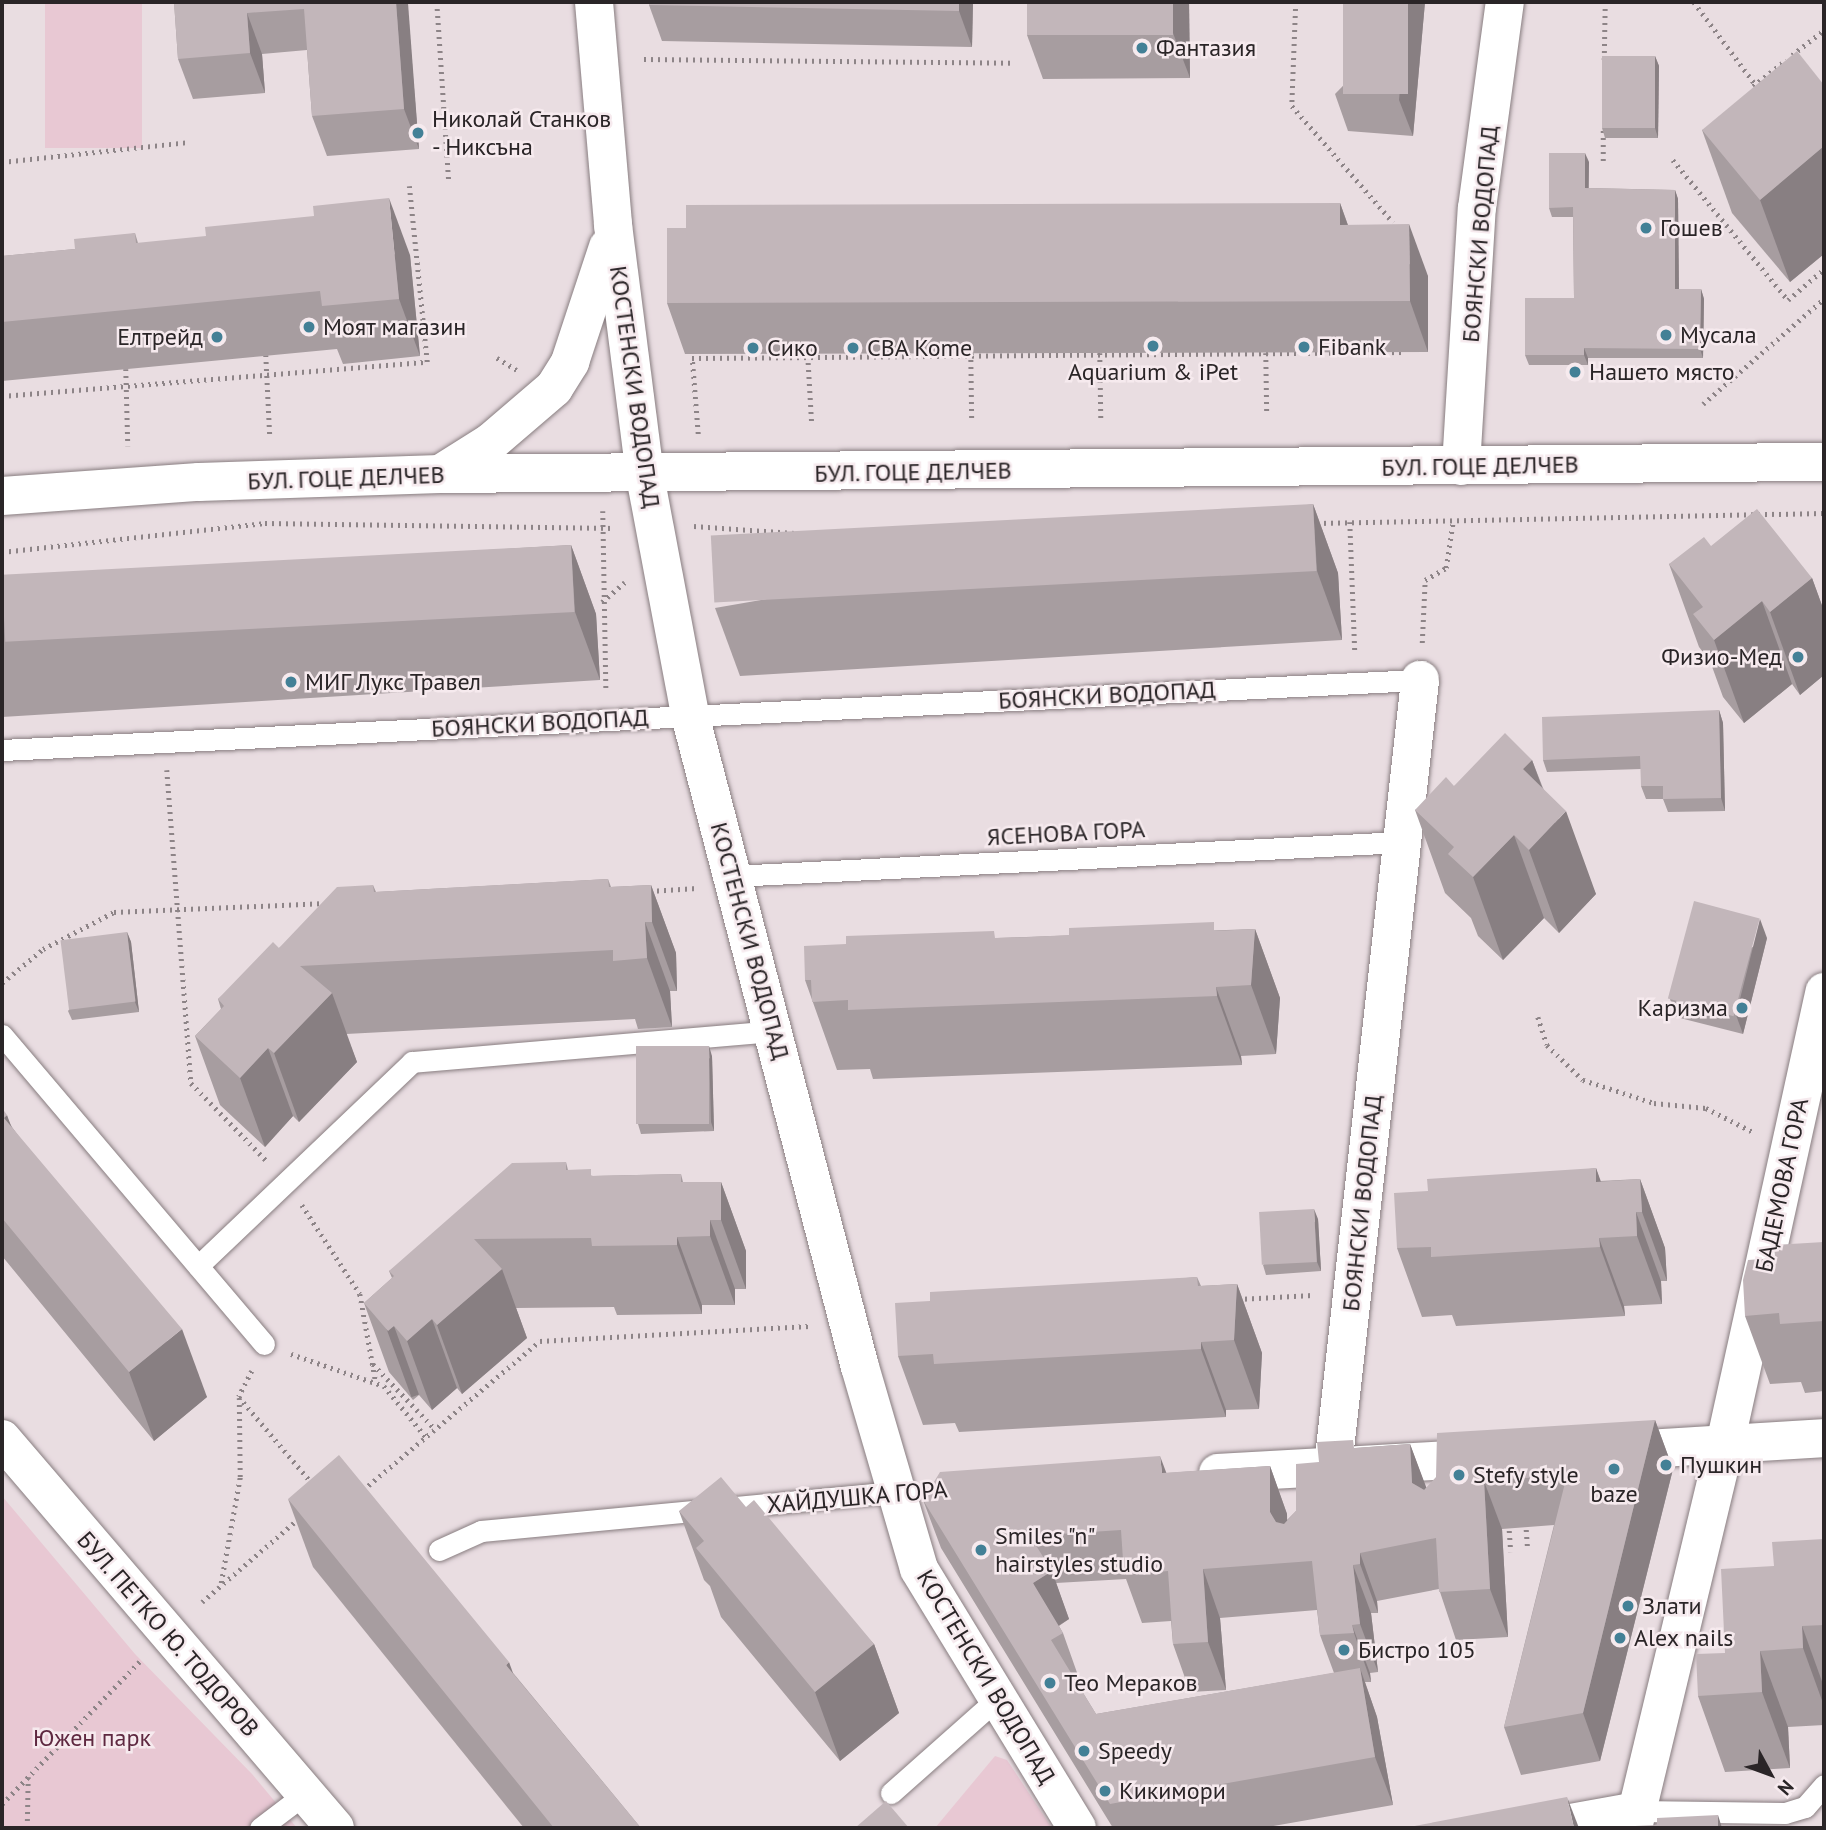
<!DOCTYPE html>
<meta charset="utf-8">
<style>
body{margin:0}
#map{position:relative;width:1826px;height:1830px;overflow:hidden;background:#e9dde1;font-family:"PT Sans",sans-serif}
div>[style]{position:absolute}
.green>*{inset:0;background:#e8c8d3;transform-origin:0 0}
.path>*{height:4.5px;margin-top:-2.25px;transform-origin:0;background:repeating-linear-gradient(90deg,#8d8487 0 2px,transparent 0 7px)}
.roads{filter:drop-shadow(0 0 2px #887d80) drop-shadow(0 0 2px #887d80)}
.lane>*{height:21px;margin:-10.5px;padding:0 10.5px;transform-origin:10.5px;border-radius:10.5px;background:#fff}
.street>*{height:38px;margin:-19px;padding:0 19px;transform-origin:19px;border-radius:19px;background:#fff}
.secondary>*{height:38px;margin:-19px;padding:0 19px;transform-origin:19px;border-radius:19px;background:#fff}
.wall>*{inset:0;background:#a79da0}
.shaded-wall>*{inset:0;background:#887f82;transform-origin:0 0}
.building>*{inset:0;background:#c2b6ba;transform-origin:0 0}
.dots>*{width:19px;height:19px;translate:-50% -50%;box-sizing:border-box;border:4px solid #f6eaee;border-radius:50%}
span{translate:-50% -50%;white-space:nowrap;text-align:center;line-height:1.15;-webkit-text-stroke:5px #f6eaee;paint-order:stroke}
.poi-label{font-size:24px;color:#2a2527}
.left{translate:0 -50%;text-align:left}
.right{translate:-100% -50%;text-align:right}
.street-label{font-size:24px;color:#2a2527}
.park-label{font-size:24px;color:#5e2840}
.frame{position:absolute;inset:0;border:4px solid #2a2527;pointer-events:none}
.north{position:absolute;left:1735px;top:1739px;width:70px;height:70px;-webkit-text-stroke:5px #f6eaee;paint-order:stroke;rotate:131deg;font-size:19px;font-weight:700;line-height:28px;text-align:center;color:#2a2527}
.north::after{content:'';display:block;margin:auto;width:24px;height:32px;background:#2a2527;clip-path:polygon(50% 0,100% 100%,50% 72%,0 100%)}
</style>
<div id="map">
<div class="green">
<div style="left:45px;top:2px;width:97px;height:146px"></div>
<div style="clip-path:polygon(2px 1496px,135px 1654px,252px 1774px,297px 1828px,2px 1828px)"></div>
<div style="clip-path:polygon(995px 1756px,1007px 1760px,1052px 1828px,935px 1828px)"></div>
</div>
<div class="path">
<div style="left:437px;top:2px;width:182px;rotate:86.2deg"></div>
<div style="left:1296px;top:2px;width:104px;rotate:92.2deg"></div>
<div style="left:1292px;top:106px;width:154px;rotate:49deg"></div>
<div style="left:1694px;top:2px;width:107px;rotate:53.3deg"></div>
<div style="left:1792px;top:55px;width:41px;rotate:-38deg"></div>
<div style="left:644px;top:59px;width:370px;rotate:0.6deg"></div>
<div style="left:1604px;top:60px;width:58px;rotate:-89deg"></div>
<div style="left:1753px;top:86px;width:42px;rotate:-38.2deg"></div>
<div style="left:1673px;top:160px;width:181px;rotate:50.6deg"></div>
<div style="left:1788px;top:300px;width:48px;rotate:-40.7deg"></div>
<div style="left:1603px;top:161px;width:32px;rotate:-90deg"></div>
<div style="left:2px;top:162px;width:187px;rotate:-6.1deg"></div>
<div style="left:971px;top:353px;width:69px;rotate:89.2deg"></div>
<div style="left:1100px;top:353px;width:66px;rotate:89.1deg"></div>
<div style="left:1266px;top:353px;width:62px;rotate:89.1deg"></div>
<div style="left:266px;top:355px;width:81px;rotate:87.2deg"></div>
<div style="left:808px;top:356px;width:69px;rotate:86.7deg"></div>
<div style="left:497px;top:358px;width:23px;rotate:31deg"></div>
<div style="left:126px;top:369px;width:77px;rotate:88.5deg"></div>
<div style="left:2px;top:396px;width:426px;rotate:-4.6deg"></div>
<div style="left:427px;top:362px;width:177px;rotate:-95.8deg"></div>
<div style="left:1703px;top:404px;width:160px;rotate:-41deg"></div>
<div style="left:698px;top:434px;width:76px;rotate:-94.5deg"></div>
<div style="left:692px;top:358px;width:713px;rotate:-0.48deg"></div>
<div style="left:603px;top:511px;width:180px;rotate:89deg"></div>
<div style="left:1350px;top:522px;width:132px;rotate:87.8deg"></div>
<div style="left:1317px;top:523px;width:507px;rotate:-1.13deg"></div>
<div style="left:694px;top:526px;width:130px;rotate:4deg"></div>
<div style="left:2px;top:552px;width:265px;rotate:-6.3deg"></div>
<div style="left:265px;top:523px;width:350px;rotate:0.8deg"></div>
<div style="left:602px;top:602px;width:30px;rotate:-41deg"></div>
<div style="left:1422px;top:643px;width:63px;rotate:-87.3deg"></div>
<div style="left:1425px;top:580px;width:24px;rotate:-30deg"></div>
<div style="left:1446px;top:568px;width:48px;rotate:-81.5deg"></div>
<div style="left:167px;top:770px;width:314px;rotate:85.6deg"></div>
<div style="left:191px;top:1083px;width:107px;rotate:45.8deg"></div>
<div style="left:650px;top:891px;width:47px;rotate:-3.7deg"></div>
<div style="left:2px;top:983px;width:53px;rotate:-39.7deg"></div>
<div style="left:43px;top:949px;width:80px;rotate:-27.5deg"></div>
<div style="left:114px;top:912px;width:212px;rotate:-2.4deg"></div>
<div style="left:1538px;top:1017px;width:29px;rotate:72deg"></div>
<div style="left:1547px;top:1045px;width:50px;rotate:44.2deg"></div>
<div style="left:1583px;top:1080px;width:75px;rotate:17.9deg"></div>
<div style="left:1654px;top:1103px;width:52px;rotate:5.5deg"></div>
<div style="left:1706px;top:1108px;width:55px;rotate:27deg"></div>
<div style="left:302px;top:1205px;width:106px;rotate:56.9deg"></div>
<div style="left:360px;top:1294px;width:90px;rotate:79.8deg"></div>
<div style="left:1238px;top:1299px;width:75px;rotate:-3.1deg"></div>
<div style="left:291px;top:1354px;width:98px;rotate:19deg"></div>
<div style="left:384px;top:1386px;width:66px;rotate:50.5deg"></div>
<div style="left:373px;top:1364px;width:90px;rotate:46.4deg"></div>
<div style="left:252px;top:1371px;width:29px;rotate:117deg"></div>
<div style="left:239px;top:1397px;width:113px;rotate:49.7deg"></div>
<div style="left:363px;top:1490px;width:231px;rotate:-40.1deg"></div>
<div style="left:540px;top:1341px;width:270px;rotate:-3.2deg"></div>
<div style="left:1526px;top:1523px;width:26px;rotate:86deg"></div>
<div style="left:1509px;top:1524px;width:28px;rotate:86deg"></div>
<div style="left:221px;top:1583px;width:108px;rotate:-79.8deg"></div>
<div style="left:240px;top:1477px;width:79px;rotate:-90.7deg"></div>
<div style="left:202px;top:1602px;width:127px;rotate:-40.8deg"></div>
<div style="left:2px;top:1804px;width:200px;rotate:-46deg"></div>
<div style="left:27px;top:1828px;width:51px;rotate:-88.9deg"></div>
</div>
<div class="roads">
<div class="lane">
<div style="left:2px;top:750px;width:1420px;rotate:-2.83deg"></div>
<div style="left:733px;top:876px;width:670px;rotate:-2.91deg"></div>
<div style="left:2px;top:1035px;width:405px;rotate:49.7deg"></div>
<div style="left:198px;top:1266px;width:296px;rotate:-43.6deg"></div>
<div style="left:412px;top:1062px;width:363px;rotate:-4.9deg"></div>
<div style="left:439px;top:1550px;width:46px;rotate:-24.3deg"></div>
<div style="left:481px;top:1531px;width:416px;rotate:-5.4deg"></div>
<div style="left:891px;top:1793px;width:143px;rotate:-41.6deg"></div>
<div style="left:1637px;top:1811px;width:148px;rotate:0.8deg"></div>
<div style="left:1785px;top:1813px;width:21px;rotate:-17deg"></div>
<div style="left:1805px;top:1807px;width:29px;rotate:-49deg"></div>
<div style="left:260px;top:1828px;width:56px;rotate:-37.1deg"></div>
</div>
<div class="street">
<div style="left:1461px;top:466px;width:258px;rotate:-86.5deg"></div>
<div style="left:1477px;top:208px;width:208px;rotate:-82.3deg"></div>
<div style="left:645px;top:476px;width:243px;rotate:79.3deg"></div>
<div style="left:690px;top:715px;width:674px;rotate:75.39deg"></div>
<div style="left:860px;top:1367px;width:210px;rotate:73.7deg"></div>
<div style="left:919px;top:1569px;width:303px;rotate:58.6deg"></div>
<div style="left:1613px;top:1451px;width:211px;rotate:-3.5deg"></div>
<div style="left:1333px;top:1467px;width:792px;rotate:-83.69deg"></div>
<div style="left:1218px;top:1473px;width:272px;rotate:-3.2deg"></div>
<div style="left:1543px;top:1828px;width:96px;rotate:-10.3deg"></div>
<div style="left:1633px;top:1828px;width:395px;rotate:-76.5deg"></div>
<div style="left:1725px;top:1444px;width:463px;rotate:-77.6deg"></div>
</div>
<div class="secondary">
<div style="left:594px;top:2px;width:224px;rotate:85.1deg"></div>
<div style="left:613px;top:225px;width:253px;rotate:82.7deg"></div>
<div style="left:440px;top:474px;width:60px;rotate:-32.1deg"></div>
<div style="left:491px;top:442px;width:83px;rotate:-40.6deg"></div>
<div style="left:554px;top:388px;width:31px;rotate:-58deg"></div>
<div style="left:570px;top:362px;width:121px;rotate:-71.7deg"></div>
<div style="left:2px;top:496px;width:197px;rotate:-4.1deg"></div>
<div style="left:199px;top:482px;width:241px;rotate:-1.9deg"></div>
<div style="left:440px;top:474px;width:1384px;rotate:-0.5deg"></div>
<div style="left:2px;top:1439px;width:512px;rotate:49.44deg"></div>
</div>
</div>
<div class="wall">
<div style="clip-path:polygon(174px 2px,407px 2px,419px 149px,327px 156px,312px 116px,307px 50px,262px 54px,265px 93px,193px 99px,178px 59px)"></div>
<div style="clip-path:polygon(973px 2px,972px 47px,662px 41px,649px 5px)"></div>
<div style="clip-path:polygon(1189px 2px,1190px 78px,1043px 79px,1027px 35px)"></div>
<div style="clip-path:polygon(1425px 2px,1413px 136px,1348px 131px,1335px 94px)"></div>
<div style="clip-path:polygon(1655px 56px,1659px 66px,1658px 138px,1605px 138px,1602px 128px)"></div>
<div style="clip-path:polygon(1824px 85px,1824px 254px,1790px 282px,1732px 213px,1702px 130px)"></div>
<div style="clip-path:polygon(1589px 162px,1589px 188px,1675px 190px,1678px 199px,1679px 289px,1701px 289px,1704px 299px,1703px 358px,1588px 358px,1588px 365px,1529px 365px,1525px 355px,1574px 298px,1573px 217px,1552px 217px,1549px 208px)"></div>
<div style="clip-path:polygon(1340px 203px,1348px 225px,1428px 276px,1428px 352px,685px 354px,667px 303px)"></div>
<div style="clip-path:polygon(135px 233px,138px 243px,410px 255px,420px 356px,343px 364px,337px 349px,2px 381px,2px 256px,75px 249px)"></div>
<div style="clip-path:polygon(1313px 504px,1338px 573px,1342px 640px,740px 676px,715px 608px)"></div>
<div style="clip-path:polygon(571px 545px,596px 614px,600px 680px,2px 717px,2px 579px)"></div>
<div style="clip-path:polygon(1711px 546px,1812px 578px,1824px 611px,1824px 675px,1800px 695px,1792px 684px,1744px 723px,1723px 697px,1710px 661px,1699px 647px,1669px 564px)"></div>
<div style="clip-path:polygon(1719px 710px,1723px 723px,1725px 811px,1668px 812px,1663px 799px,1646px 799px,1641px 786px,1641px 769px,1547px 772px,1543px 760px)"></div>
<div style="clip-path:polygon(1532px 760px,1543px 788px,1596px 894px,1559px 933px,1544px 918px,1503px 960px,1478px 936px,1471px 918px,1445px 893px,1415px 810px,1454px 786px)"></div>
<div style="clip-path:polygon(608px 879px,611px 887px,651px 885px,676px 953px,677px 991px,670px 991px,672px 1027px,638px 1029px,635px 1019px,346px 1034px,357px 1062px,299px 1122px,293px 1116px,265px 1147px,220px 1105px,195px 1036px,221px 1009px,218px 999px,279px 948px,373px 885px,376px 892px)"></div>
<div style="clip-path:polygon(1255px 929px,1280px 998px,1276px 1054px,1241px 1056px,1242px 1065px,873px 1079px,870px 1069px,837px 1070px,805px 980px,997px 938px)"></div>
<div style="clip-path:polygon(127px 932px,131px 942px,139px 1012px,72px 1020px,68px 1011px)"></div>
<div style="clip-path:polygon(1767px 938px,1743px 1034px,1676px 1017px,1670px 999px)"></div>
<div style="clip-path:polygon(712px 1056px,714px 1131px,641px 1134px,638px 1124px)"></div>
<div style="clip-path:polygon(2px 1108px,12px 1127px,207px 1397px,154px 1441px,2px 1256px)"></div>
<div style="clip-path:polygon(566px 1162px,568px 1170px,593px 1176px,681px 1174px,683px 1182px,721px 1182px,746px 1251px,746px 1289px,735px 1289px,735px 1305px,702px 1305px,702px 1314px,617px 1315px,614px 1307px,516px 1308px,527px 1338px,462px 1394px,457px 1388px,432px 1410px,419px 1395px,413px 1400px,389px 1372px,364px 1303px,392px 1278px,389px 1271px)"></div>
<div style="clip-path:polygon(1596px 1168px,1600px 1181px,1640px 1179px,1665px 1248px,1667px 1281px,1661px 1281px,1662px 1304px,1624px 1306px,1625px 1316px,1456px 1326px,1452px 1315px,1422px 1317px,1397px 1248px,1428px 1191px)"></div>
<div style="clip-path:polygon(1318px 1219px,1321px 1271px,1266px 1275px,1263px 1265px)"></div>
<div style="clip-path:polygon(1824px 1242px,1824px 1391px,1805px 1393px,1801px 1382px,1770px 1384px,1745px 1316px,1775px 1258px)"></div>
<div style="clip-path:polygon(1197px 1277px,1201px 1286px,1237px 1284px,1262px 1353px,1259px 1409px,1226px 1410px,1226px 1417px,959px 1432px,955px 1423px,923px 1425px,898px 1356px,930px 1301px)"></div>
<div style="clip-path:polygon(evenodd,1655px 1420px,1673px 1469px,1600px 1761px,1521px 1775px,1504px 1727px,1554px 1525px,1502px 1529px,1508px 1637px,1456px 1640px,1439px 1589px,1377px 1601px,1378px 1613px,1371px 1613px,1378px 1672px,1370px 1673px,1371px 1682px,1365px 1682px,1377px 1717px,1393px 1805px,1262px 1828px,1113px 1828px,941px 1548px,923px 1500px,1167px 1473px,1270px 1466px,1287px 1514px,1287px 1520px,1296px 1511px,1319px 1462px,1356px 1448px,1410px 1444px,1426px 1488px,1655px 1420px,1126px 1579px,1142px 1623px,1171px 1621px,1173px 1644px,1190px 1692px,1226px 1690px,1220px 1618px,1317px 1610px,1320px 1635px,1334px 1673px,1096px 1714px,1077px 1683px,1080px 1681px,1063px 1633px,1059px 1626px,1069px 1619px,1056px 1583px,1126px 1579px)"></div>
<div style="clip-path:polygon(288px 1499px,514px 1674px,641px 1828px,524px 1828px,313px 1567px)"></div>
<div style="clip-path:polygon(746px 1507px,874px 1644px,899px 1713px,840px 1761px,721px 1617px,710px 1586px,704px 1580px,679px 1511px)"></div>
<div style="clip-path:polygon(1824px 1539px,1824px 1725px,1788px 1727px,1790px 1768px,1725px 1772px,1698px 1696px,1725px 1653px,1774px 1566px)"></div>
</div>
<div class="shaded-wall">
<div style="clip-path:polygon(396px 2px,407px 2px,408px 3px,419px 149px,404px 109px)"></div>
<div style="clip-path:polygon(959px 2px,973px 2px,972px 47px,959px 11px)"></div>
<div style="clip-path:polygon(1173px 2px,1189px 2px,1190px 78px,1173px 33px)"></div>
<div style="clip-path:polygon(1408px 2px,1425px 2px,1413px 136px,1399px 100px)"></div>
<div style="clip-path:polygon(247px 13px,262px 54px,265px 93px,250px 53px)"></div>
<div style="clip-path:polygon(1655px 56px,1659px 66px,1658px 138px,1655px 128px)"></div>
<div style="clip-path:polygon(1824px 146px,1824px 254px,1790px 282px,1760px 200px)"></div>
<div style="clip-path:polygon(1585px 153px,1589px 162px,1588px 198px,1585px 188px)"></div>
<div style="clip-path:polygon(1675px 190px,1678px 199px,1679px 299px,1675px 289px)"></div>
<div style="clip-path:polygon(389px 198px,410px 255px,420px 356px,399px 299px)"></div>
<div style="clip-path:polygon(1340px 203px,1358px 254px,1340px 225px)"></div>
<div style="clip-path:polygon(1409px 224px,1428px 276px,1428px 352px,1410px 301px)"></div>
<div style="clip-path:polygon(1701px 289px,1704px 299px,1703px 358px,1700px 349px)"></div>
<div style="clip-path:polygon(1584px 348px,1588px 358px,1588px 365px,1584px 355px)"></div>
<div style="clip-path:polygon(1313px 504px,1338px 573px,1342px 640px,1317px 571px)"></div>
<div style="clip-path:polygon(571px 545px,596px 614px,600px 680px,575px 612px)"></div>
<div style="clip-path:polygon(1812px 578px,1824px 611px,1824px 675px,1800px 695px,1770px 612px)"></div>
<div style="clip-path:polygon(1762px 601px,1792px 684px,1744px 723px,1714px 640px)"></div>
<div style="clip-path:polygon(1719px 710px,1723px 723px,1725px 811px,1721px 798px)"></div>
<div style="clip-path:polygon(1532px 760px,1555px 823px,1566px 811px,1596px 894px,1559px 933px,1529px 850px,1523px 769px)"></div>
<div style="clip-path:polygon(1514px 835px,1544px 918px,1503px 960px,1473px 877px)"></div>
<div style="clip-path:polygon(651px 885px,676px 953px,677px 991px,652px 922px)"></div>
<div style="clip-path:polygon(1760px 919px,1767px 938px,1743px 1034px,1736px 1015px)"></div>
<div style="clip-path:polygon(645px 922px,670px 991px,672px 1027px,647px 958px)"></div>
<div style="clip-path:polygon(1255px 929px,1280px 998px,1276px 1054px,1251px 985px)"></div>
<div style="clip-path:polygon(127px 932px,131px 942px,139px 1012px,135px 1002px)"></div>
<div style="clip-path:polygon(1216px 987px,1241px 1056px,1242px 1065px,1217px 996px)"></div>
<div style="clip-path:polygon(332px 993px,357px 1062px,299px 1122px,274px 1053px)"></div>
<div style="clip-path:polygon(709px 1046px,712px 1056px,714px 1131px,711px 1122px)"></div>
<div style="clip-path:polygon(268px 1048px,293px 1116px,265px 1147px,240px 1078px)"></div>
<div style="clip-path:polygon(7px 1115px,32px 1184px,4px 1118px)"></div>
<div style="clip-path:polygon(1596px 1168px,1621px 1237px,1596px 1182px)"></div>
<div style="clip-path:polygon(1640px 1179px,1665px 1248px,1667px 1281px,1642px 1212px)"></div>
<div style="clip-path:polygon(721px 1182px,746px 1251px,746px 1289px,721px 1220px)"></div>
<div style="clip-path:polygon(1314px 1209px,1318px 1219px,1321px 1271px,1317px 1262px)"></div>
<div style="clip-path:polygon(1636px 1212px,1661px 1281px,1662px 1304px,1637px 1236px)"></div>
<div style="clip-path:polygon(710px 1220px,735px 1289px,735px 1305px,710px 1236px)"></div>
<div style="clip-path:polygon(677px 1237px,702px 1305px,702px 1314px,677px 1245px)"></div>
<div style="clip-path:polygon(1599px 1238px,1624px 1306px,1625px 1316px,1600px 1247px)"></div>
<div style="clip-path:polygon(502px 1269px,527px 1338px,462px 1394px,437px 1325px)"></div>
<div style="clip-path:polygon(1237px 1284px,1262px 1353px,1259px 1409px,1234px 1340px)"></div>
<div style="clip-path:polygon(432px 1319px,457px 1388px,432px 1410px,407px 1341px)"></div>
<div style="left:394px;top:1326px;width:73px;height:8px;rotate:70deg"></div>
<div style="clip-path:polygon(182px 1329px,207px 1397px,154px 1441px,129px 1372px)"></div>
<div style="clip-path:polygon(1201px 1342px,1226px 1410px,1226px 1417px,1201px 1349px)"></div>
<div style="clip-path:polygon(1655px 1420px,1673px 1469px,1600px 1761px,1583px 1713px)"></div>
<div style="clip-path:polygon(1410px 1444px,1428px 1492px,1412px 1483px)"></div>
<div style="clip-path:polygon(1160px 1456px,1178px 1504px,1162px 1473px)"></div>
<div style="clip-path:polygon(1270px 1466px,1287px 1514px,1288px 1560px,1270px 1512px)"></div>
<div style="clip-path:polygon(1484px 1481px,1502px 1529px,1508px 1637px,1490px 1589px)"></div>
<div style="clip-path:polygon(1360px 1553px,1377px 1601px,1378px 1613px,1360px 1564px)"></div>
<div style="clip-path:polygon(1353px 1565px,1371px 1613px,1378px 1672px,1360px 1624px)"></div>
<div style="clip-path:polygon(1203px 1569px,1220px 1618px,1226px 1690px,1208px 1642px)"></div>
<div style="clip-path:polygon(1052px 1571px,1069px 1619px,1050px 1631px,1033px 1583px)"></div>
<div style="clip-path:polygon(1352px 1625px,1370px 1673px,1371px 1682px,1354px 1633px)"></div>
<div style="clip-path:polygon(1802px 1626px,1824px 1687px,1824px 1706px,1803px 1648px)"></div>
<div style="clip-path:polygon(874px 1644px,899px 1713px,840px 1761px,815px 1692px)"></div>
<div style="clip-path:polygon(1760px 1651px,1788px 1727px,1790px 1768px,1762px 1692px)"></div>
<div style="clip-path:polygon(509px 1662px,534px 1731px,506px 1665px)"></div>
<div style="clip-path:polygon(1360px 1668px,1377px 1717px,1393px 1805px,1375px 1757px)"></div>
<div style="clip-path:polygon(1567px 1797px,1579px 1828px,1574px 1828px)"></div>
<div style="clip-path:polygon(1718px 1815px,1722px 1828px,1718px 1828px)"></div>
</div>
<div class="building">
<div style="clip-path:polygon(174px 2px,396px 2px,404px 109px,312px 116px,304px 9px,247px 13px,250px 53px,178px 59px)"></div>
<div style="clip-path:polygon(649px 2px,959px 2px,959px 11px,649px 5px)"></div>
<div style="left:1027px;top:2px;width:146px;height:33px"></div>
<div style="left:1343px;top:2px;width:65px;height:92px"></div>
<div style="clip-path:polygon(1797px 51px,1824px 85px,1824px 146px,1760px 200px,1702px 130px)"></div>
<div style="left:1602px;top:56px;width:53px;height:72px"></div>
<div style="clip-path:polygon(1549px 153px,1585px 153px,1585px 188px,1675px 190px,1675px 289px,1701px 289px,1700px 349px,1584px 348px,1584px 355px,1525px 355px,1525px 298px,1574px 298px,1573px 207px,1549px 208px)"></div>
<div style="clip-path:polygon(389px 198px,399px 299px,322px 306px,320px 291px,2px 322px,2px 256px,75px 249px,74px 239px,135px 233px,136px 243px,206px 236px,205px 227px,314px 216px,313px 206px)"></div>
<div style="clip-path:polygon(1340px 203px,1340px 225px,1409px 224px,1410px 301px,667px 303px,667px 228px,686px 228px,686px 205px)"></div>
<div style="left:1313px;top:504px;width:67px;height:603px;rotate:87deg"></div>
<div style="clip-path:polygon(1757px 509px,1812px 578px,1770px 612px,1762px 601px,1714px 640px,1693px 614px,1703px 607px,1669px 564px,1704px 537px,1711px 546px)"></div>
<div style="left:571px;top:545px;width:67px;height:570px;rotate:87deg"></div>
<div style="clip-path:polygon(1719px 710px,1721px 798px,1663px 799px,1663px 786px,1641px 786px,1640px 756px,1543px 760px,1542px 717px)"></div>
<div style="clip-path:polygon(1505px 733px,1532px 760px,1523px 769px,1566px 811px,1529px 850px,1514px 835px,1473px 877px,1448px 854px,1454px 847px,1415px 810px,1446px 777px,1454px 786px)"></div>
<div style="clip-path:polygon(608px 879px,609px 887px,651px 885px,652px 922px,645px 922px,647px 958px,613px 961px,613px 950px,300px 966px,332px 993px,274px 1053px,268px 1048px,240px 1078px,195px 1036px,224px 1006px,218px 999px,273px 942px,279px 948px,337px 887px,373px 885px,374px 892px)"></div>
<div style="left:1694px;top:901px;width:68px;height:101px;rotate:15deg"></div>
<div style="clip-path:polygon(1214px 922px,1214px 931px,1255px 929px,1251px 985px,1216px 987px,1217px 996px,848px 1010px,848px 1000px,812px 1002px,811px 980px,805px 980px,804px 946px,846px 944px,846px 936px,994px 931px,995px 938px,1031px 937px,1069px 935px,1069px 928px)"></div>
<div style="left:127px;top:932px;width:70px;height:67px;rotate:83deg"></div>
<div style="left:636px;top:1046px;width:73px;height:78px"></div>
<div style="clip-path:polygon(2px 1108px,7px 1115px,4px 1118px,182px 1329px,129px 1372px,2px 1218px)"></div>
<div style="clip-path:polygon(566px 1162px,566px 1170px,591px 1169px,591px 1176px,681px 1174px,681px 1182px,721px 1182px,721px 1220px,710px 1220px,710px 1236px,677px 1237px,677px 1245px,592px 1246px,591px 1238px,474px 1239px,502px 1269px,437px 1325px,432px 1319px,407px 1341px,394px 1326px,388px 1331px,364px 1303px,394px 1276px,389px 1271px,512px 1163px)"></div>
<div style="clip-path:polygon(1596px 1168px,1596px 1182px,1640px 1179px,1642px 1212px,1636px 1212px,1637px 1236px,1599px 1238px,1600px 1247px,1431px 1257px,1431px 1247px,1397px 1248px,1394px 1193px,1428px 1191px,1427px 1179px)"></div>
<div style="left:1314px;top:1209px;width:53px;height:55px;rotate:87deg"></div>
<div style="clip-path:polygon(1824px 1242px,1824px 1321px,1780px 1324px,1779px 1313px,1745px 1316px,1743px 1280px,1748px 1260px,1775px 1258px,1774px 1245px)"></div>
<div style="clip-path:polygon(1197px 1277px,1198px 1286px,1237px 1284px,1234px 1340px,1201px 1342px,1201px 1349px,934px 1364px,933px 1354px,898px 1356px,895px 1303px,930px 1301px,930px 1292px)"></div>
<div style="clip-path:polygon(1655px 1420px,1583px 1713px,1504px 1727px,1567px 1475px,1484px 1481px,1490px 1589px,1439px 1592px,1436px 1538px,1360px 1553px,1360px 1564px,1353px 1565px,1360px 1624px,1352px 1625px,1354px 1633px,1320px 1635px,1312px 1561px,1203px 1569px,1208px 1642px,1173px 1644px,1168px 1571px,1124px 1575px,1121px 1530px,1030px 1536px,1052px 1571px,1033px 1583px,1063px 1633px,1051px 1640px,1096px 1714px,1360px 1668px,1375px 1757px,1110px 1804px,923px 1500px,940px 1472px,1160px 1456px,1162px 1473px,1270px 1466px,1270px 1512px,1276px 1522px,1284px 1524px,1296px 1511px,1296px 1464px,1319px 1462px,1317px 1442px,1353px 1440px,1354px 1448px,1410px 1444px,1412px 1483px,1424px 1490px,1436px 1477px,1437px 1433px)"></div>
<div style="clip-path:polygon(339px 1455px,509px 1662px,506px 1665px,641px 1828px,554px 1828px,288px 1499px)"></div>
<div style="clip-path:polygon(721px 1477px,746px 1507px,754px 1500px,874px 1644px,815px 1692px,696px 1548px,704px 1541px,679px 1511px)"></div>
<div style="clip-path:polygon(1824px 1539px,1824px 1625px,1802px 1626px,1803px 1648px,1760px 1651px,1762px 1692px,1698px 1696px,1696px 1654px,1725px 1653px,1721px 1569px,1774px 1566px,1772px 1542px)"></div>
<div style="clip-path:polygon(1567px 1797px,1574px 1828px,1404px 1828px)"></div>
<div style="clip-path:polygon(886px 1801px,909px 1828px,855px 1828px)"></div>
<div style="clip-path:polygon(1718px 1815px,1718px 1828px,1635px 1828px,1635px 1826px,1657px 1825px,1657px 1818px)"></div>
</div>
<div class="dots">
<div style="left:1142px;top:48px;background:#438096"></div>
<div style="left:418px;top:133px;background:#438096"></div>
<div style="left:1646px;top:228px;background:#438096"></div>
<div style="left:309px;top:327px;background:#438096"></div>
<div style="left:1666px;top:335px;background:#438096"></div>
<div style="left:217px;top:337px;background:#438096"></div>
<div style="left:1153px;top:346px;background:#438096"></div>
<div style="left:1304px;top:347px;background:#438096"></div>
<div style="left:753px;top:348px;background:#438096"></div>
<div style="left:853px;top:348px;background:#438096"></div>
<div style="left:1575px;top:372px;background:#438096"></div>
<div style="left:1798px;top:657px;background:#438096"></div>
<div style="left:291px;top:682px;background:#438096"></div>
<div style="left:1742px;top:1008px;background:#438096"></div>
<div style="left:1666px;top:1465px;background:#438096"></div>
<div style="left:1614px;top:1469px;background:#438096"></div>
<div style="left:1459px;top:1475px;background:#438096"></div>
<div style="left:981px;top:1550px;background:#438096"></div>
<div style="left:1628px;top:1606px;background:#438096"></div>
<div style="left:1620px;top:1638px;background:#438096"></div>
<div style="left:1344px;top:1650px;background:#438096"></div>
<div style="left:1050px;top:1683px;background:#438096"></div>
<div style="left:1084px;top:1751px;background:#438096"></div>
<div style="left:1105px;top:1791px;background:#438096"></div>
</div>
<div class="poi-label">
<span class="left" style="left:1156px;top:48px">Фантазия</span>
<span class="left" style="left:432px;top:133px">Николай Станков<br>- Никсъна</span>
<span class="left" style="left:1660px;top:228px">Гошев</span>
<span class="left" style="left:323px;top:327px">Моят магазин</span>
<span class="left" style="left:1680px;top:335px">Мусала</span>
<span class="right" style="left:203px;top:337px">Елтрейд</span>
<span class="left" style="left:1318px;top:347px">Fibank</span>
<span class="left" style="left:767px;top:348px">Сико</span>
<span class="left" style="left:867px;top:348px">CBA Kome</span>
<span style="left:1153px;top:372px">Aquarium &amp; iPet</span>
<span class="left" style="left:1589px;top:372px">Нашето място</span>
<span class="right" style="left:1782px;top:657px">Физио-Мед</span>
<span class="left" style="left:305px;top:682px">МИГ Лукс Травел</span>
<span class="right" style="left:1728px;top:1008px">Каризма</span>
<span class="left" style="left:1680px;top:1465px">Пушкин</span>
<span class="left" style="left:1473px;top:1475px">Stefy style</span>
<span style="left:1614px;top:1494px">baze</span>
<span class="left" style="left:995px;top:1550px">Smiles "n"<br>hairstyles studio</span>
<span class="left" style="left:1642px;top:1606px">Злати</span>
<span class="left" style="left:1634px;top:1638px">Alex nails</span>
<span class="left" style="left:1358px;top:1650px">Бистро 105</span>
<span class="left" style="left:1064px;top:1683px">Тео Мераков</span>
<span class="left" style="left:1098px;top:1751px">Speedy</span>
<span class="left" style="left:1119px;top:1791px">Кикимори</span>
</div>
<div class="street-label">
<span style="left:1480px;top:234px;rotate:-85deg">БОЯНСКИ ВОДОПАД</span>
<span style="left:635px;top:387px;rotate:82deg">КОСТЕНСКИ ВОДОПАД</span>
<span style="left:1480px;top:466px;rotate:-1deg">БУЛ. ГОЦЕ ДЕЛЧЕВ</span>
<span style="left:913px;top:472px;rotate:-1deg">БУЛ. ГОЦЕ ДЕЛЧЕВ</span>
<span style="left:346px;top:478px;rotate:-2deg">БУЛ. ГОЦЕ ДЕЛЧЕВ</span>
<span style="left:1107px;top:695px;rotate:-3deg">БОЯНСКИ ВОДОПАД</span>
<span style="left:540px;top:723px;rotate:-3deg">БОЯНСКИ ВОДОПАД</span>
<span style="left:1066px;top:833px;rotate:-3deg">ЯСЕНОВА ГОРА</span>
<span style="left:750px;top:941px;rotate:75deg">КОСТЕНСКИ ВОДОПАД</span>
<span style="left:1782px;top:1185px;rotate:-78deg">БАДЕМОВА ГОРА</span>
<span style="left:1362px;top:1203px;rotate:-84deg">БОЯНСКИ ВОДОПАД</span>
<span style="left:857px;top:1497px;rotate:-5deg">ХАЙДУШКА ГОРА</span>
<span style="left:168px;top:1634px;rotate:49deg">БУЛ. ПЕТКО Ю. ТОДОРОВ</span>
<span style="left:986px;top:1677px;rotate:59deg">КОСТЕНСКИ ВОДОПАД</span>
</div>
<div class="park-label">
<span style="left:92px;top:1738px">Южен парк</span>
</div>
<div class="frame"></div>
<div class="north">N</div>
</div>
